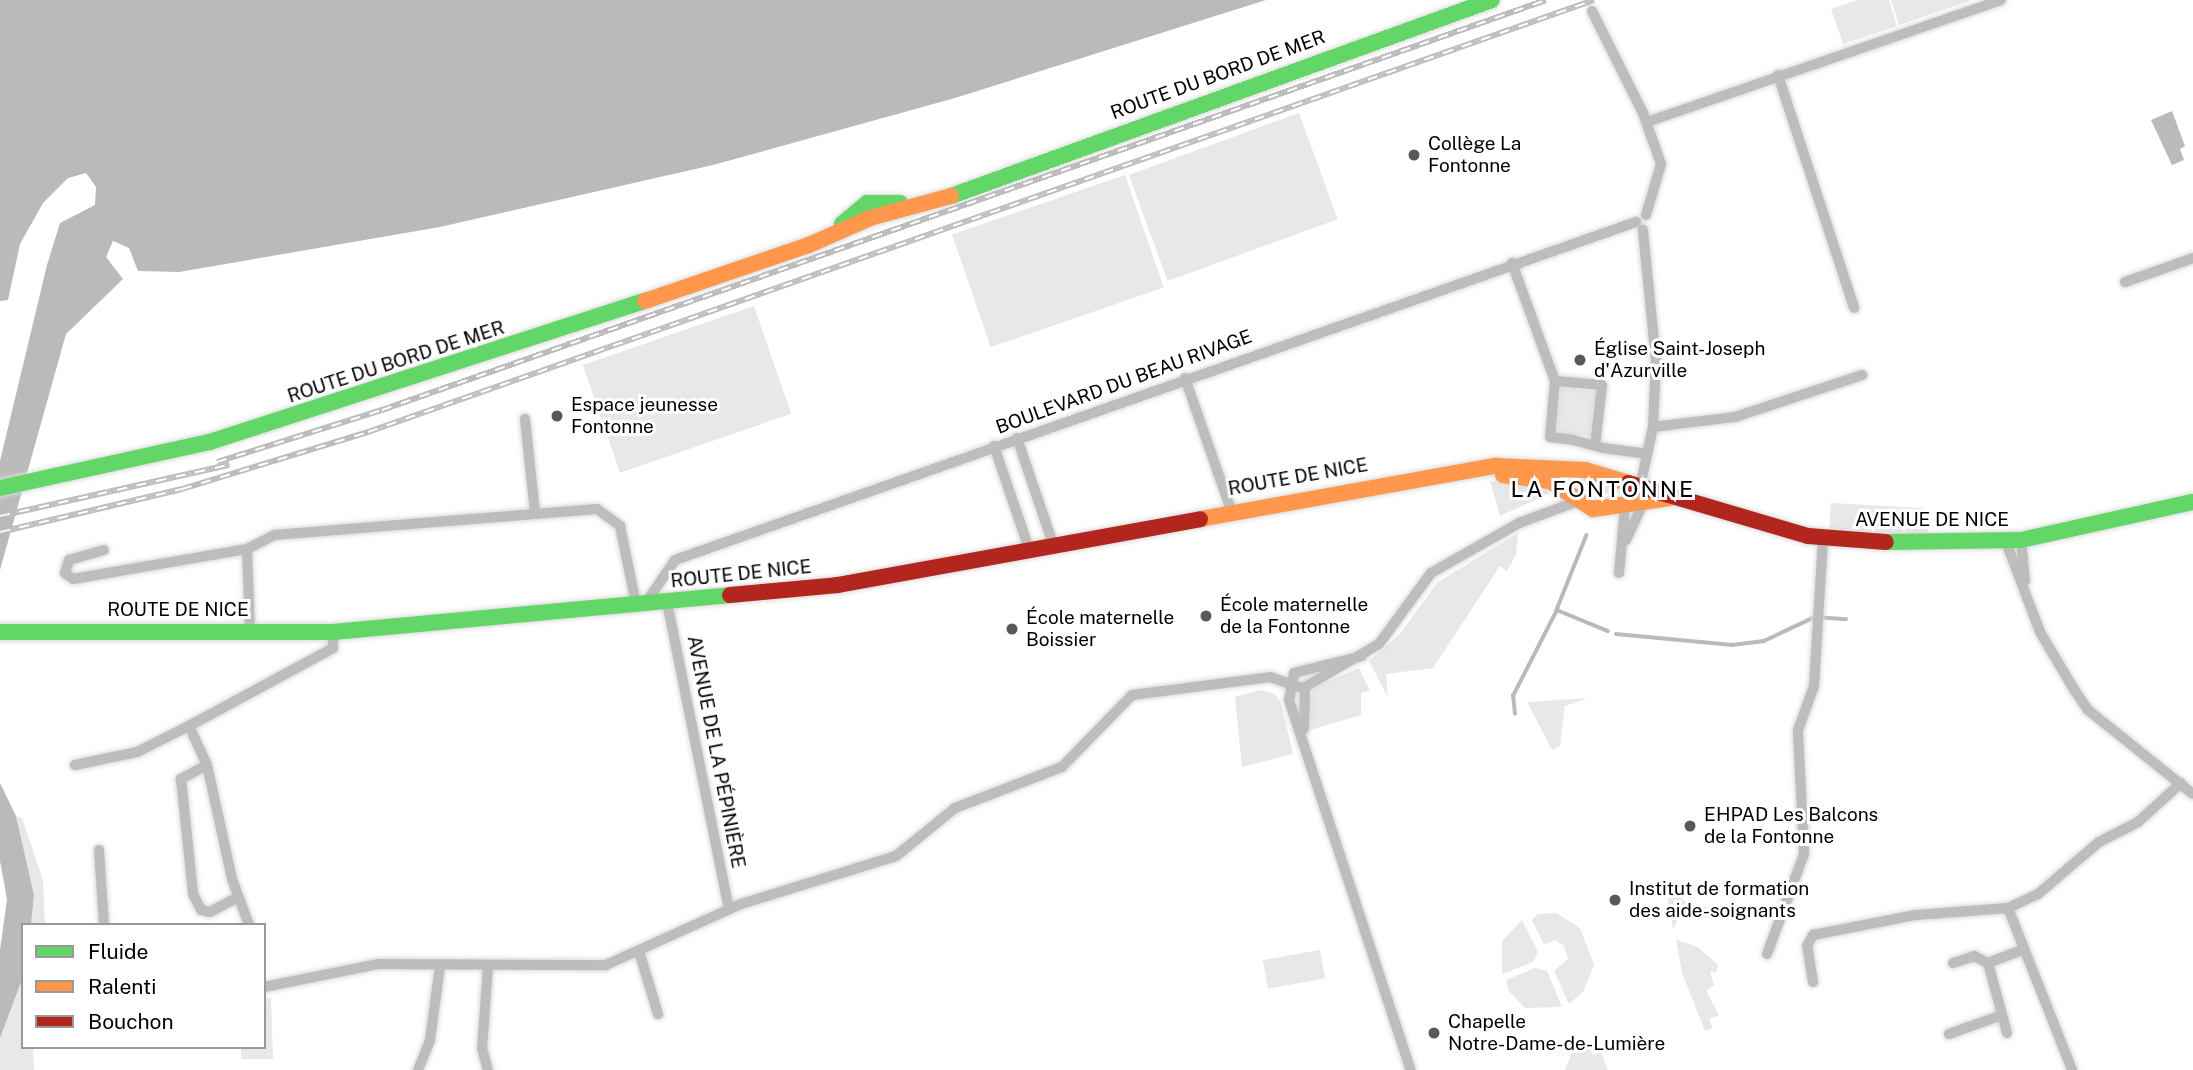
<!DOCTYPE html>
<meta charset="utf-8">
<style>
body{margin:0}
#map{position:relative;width:2193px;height:1070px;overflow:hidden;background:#fff;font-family:"Public Sans",sans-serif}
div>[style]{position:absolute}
.green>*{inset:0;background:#e8e8e8;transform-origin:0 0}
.water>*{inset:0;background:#bababa}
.stream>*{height:3.5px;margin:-1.75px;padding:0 1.75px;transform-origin:1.75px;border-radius:1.75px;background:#bababa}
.roads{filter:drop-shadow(0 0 2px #dbdbdb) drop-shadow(0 0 2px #dbdbdb)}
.street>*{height:10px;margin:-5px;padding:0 5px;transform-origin:5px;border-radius:5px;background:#bdbdbd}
.fast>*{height:16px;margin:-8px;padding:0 8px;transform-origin:8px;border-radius:8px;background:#63d668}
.slow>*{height:16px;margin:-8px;padding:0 8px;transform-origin:8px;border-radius:8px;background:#ff974d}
.jam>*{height:16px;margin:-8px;padding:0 8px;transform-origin:8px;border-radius:8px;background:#b3261e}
.rail>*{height:6px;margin-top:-3px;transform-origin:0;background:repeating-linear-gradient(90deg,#fff 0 10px,#bdbdbd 0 20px);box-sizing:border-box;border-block:2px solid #bdbdbd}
.dots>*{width:19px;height:19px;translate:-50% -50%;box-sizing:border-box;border:4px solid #fff;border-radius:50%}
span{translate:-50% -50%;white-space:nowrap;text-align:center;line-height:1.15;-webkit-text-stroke:6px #fff;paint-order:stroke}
.street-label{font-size:19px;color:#000}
.poi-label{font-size:19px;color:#000}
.left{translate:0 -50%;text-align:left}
.quarter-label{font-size:23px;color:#000;letter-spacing:2px}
.legend{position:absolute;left:21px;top:923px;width:245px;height:126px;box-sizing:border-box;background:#fff;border:2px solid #999;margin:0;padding:9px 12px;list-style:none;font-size:21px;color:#000}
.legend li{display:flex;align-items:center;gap:14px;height:35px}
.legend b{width:35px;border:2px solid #999}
</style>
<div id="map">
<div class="green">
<div style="clip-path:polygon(1857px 0,1889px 0,1897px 26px,1843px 44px,1831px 9px)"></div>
<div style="clip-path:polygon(1891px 0,1972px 0,1899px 25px)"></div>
<div style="left:1299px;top:113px;width:113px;height:181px;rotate:70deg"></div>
<div style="left:1125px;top:175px;width:119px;height:183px;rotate:71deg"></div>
<div style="left:754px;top:306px;width:114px;height:181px;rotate:71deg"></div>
<div style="left:1560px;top:388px;width:36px;height:45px;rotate:5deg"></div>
<div style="clip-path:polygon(1583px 479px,1623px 486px,1626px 492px,1590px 495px,1577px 487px)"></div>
<div style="clip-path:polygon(1490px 481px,1547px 488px,1548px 494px,1500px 516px)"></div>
<div style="clip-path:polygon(1831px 503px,1923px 508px,1929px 535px,1829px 533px)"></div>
<div style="clip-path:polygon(1518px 533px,1516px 555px,1507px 571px,1500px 566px,1433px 668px,1386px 674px,1388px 698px,1369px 661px,1399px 635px,1438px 582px)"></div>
<div style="clip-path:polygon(1359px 668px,1370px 691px,1361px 693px,1361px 715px,1310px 730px,1305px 711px,1314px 687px)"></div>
<div style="clip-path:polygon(1260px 690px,1275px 694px,1281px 703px,1293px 754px,1242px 767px,1235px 697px)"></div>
<div style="clip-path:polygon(1588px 698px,1565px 706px,1560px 746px,1552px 750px,1527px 702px)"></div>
<div style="clip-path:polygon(16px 816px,22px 818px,43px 880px,45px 925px,31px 925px,34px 895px)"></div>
<div style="clip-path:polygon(1665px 883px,1689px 905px,1706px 907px,1708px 918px,1682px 910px,1673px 930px)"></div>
<div style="clip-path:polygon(1556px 913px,1580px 928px,1594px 965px,1583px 992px,1569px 1004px,1554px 971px,1568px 959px,1564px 946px,1555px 940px,1544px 945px,1532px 920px,1538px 914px)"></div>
<div style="clip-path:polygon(1522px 920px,1538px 952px,1533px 962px,1502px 974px,1502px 941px)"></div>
<div style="clip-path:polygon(1676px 939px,1699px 948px,1718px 965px,1716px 973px,1710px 971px,1714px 985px,1706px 991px,1719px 1015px,1709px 1019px,1713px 1028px,1705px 1031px,1682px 973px)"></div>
<div style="left:1320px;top:950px;width:29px;height:58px;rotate:80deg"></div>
<div style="clip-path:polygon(1535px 968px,1547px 971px,1562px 1007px,1525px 1008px,1509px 991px,1506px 980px)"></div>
<div style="clip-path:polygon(23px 977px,23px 1047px,33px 1047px,34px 1070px,0 1070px,0 1038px)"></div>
<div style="clip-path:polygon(264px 998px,271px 998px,273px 1059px,241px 1059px,241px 1047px,264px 1047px)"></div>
<div style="clip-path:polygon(1589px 1046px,1593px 1055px,1601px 1052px,1608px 1070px,1565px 1070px,1572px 1053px)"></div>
</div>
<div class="water">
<div style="clip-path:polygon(0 0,1266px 0,955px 98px,713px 165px,440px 227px,179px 272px,138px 271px,129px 248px,113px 241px,106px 257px,123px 279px,66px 334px,0 570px,0 461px,47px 265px,60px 223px,95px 205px,96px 187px,86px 173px,68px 178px,43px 203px,20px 244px,8px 300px,0 301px)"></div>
<div style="clip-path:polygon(2172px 111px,2185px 146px,2180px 149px,2184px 160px,2172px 165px,2151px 120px)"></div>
<div style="clip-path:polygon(0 783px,16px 816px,34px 895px,31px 925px,23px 925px,23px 977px,0 1038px,0 950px,7px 899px,0 861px)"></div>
</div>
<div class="stream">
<div style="left:1587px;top:535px;width:81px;rotate:111.8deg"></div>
<div style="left:1557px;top:610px;width:55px;rotate:22.4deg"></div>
<div style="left:1616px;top:634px;width:117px;rotate:5.4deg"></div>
<div style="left:1732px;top:645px;width:32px;rotate:-7deg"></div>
<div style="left:1764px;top:641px;width:56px;rotate:-25.2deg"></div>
<div style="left:1815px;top:617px;width:31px;rotate:4deg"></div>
<div style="left:1515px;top:714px;width:18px;rotate:-96deg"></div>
<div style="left:1513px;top:696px;width:97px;rotate:-62.9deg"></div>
</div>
<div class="roads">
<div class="street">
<div style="left:1592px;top:11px;width:114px;rotate:63.4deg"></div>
<div style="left:1643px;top:113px;width:54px;rotate:70.6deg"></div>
<div style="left:1661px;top:164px;width:53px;rotate:106.4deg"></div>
<div style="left:1778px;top:75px;width:245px;rotate:71.9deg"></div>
<div style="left:1647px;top:122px;width:374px;rotate:-19deg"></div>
<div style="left:1512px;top:263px;width:126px;rotate:70deg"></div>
<div style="left:2125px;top:282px;width:72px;rotate:-19.4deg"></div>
<div style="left:1185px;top:378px;width:140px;rotate:70.8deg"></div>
<div style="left:525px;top:419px;width:95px;rotate:83.9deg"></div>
<div style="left:1653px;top:427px;width:83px;rotate:-7deg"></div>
<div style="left:1735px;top:417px;width:134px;rotate:-18.3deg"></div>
<div style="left:1017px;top:438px;width:112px;rotate:71.2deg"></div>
<div style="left:1595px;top:445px;width:60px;rotate:-83.3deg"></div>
<div style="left:1602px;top:385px;width:47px;rotate:-175.1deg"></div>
<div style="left:1555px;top:381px;width:56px;rotate:95.1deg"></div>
<div style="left:1550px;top:437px;width:23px;rotate:7deg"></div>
<div style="left:1573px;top:440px;width:31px;rotate:15deg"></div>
<div style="left:1603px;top:448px;width:45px;rotate:7.6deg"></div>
<div style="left:994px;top:446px;width:109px;rotate:71.2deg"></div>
<div style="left:1640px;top:487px;width:61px;rotate:-77.8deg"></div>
<div style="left:1653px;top:427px;width:66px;rotate:-87.4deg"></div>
<div style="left:1656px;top:361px;width:132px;rotate:-95.7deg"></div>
<div style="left:1626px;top:540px;width:40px;rotate:-65deg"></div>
<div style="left:2021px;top:540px;width:41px;rotate:84.4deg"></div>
<div style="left:2006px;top:542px;width:96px;rotate:69.3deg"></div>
<div style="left:2040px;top:632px;width:69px;rotate:59.3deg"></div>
<div style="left:2075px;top:691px;width:23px;rotate:56deg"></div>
<div style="left:2088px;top:710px;width:134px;rotate:38.7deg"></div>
<div style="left:247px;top:549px;width:82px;rotate:87.9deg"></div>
<div style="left:104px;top:550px;width:36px;rotate:164deg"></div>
<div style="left:69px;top:560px;width:14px;rotate:107deg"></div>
<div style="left:65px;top:573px;width:10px;rotate:37deg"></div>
<div style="left:73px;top:579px;width:177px;rotate:-9.8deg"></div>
<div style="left:247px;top:549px;width:30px;rotate:-27deg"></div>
<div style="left:274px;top:535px;width:324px;rotate:-4.6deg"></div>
<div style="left:597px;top:509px;width:29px;rotate:36deg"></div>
<div style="left:620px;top:526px;width:80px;rotate:78.4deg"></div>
<div style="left:1619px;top:573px;width:66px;rotate:-84.8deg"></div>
<div style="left:667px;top:602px;width:313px;rotate:78.6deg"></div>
<div style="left:645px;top:604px;width:53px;rotate:-55.7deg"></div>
<div style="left:675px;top:560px;width:1019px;rotate:-19.38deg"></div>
<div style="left:1362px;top:656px;width:70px;rotate:166deg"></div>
<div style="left:1294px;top:673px;width:27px;rotate:100deg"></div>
<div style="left:1289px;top:700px;width:390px;rotate:71.8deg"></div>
<div style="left:189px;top:726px;width:43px;rotate:65.2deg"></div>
<div style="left:207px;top:765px;width:117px;rotate:77.6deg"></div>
<div style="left:232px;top:879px;width:49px;rotate:69.7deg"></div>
<div style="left:1304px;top:729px;width:42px;rotate:-88.6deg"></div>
<div style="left:1305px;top:687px;width:86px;rotate:-30.2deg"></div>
<div style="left:1379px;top:644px;width:88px;rotate:-53.8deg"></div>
<div style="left:1431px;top:573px;width:101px;rotate:-29.6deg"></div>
<div style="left:1519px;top:523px;width:63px;rotate:-20.4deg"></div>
<div style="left:75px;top:765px;width:63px;rotate:-11.8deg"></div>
<div style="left:137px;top:752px;width:58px;rotate:-26.6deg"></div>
<div style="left:189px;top:726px;width:164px;rotate:-28.4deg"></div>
<div style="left:333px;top:648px;width:16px;rotate:-90deg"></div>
<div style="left:207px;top:765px;width:30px;rotate:152deg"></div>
<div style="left:181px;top:779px;width:116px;rotate:84deg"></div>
<div style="left:193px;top:894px;width:18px;rotate:63deg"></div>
<div style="left:201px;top:910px;width:9px;rotate:13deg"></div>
<div style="left:210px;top:912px;width:32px;rotate:-28deg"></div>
<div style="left:99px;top:850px;width:75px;rotate:86.2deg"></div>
<div style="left:2008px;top:908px;width:174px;rotate:68.4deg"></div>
<div style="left:639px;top:951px;width:66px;rotate:73.2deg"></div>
<div style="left:1767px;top:954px;width:107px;rotate:-69.7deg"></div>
<div style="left:1804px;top:854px;width:124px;rotate:-92.8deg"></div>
<div style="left:1798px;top:730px;width:47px;rotate:-70deg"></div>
<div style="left:1814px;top:686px;width:148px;rotate:-86.5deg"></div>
<div style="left:1953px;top:963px;width:22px;rotate:-18deg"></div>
<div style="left:1974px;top:956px;width:16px;rotate:27deg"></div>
<div style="left:488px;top:967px;width:81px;rotate:94.2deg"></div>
<div style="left:482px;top:1048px;width:23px;rotate:75deg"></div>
<div style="left:1813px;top:982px;width:36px;rotate:-99deg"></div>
<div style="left:1807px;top:946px;width:13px;rotate:-61deg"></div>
<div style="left:1813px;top:935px;width:105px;rotate:-11deg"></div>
<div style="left:1916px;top:915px;width:92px;rotate:-4.4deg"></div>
<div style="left:2008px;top:908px;width:33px;rotate:-25deg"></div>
<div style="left:2038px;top:894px;width:80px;rotate:-40.4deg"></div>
<div style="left:2099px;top:842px;width:44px;rotate:-27.1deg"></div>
<div style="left:2138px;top:822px;width:58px;rotate:-42.2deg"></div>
<div style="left:264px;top:987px;width:116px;rotate:-11.4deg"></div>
<div style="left:378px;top:964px;width:228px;rotate:0.3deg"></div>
<div style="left:606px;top:965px;width:148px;rotate:-24.3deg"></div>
<div style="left:741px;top:904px;width:162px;rotate:-17.2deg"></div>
<div style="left:896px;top:856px;width:76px;rotate:-39.1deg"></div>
<div style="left:955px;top:808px;width:115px;rotate:-21deg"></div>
<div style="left:1062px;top:767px;width:100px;rotate:-45.8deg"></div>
<div style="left:1132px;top:695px;width:139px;rotate:-7.4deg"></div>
<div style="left:1270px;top:677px;width:36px;rotate:19deg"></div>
<div style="left:2007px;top:1033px;width:73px;rotate:-105.2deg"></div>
<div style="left:1988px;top:963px;width:39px;rotate:-21deg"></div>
<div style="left:1949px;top:1034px;width:56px;rotate:-19.7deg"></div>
<div style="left:418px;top:1070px;width:32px;rotate:-68deg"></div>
<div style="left:430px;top:1040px;width:75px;rotate:-82.3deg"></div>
</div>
<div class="fast">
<div style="left:951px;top:196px;width:575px;rotate:-19.92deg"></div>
<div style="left:842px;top:224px;width:33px;rotate:-40deg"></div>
<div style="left:867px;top:203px;width:33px"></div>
<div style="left:0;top:488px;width:215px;rotate:-12.4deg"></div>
<div style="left:210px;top:442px;width:457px;rotate:-18deg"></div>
<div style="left:1886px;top:542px;width:135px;rotate:-0.8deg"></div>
<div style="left:2021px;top:540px;width:176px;rotate:-12.5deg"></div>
<div style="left:0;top:632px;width:333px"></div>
<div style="left:333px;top:632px;width:399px;rotate:-5.3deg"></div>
</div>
<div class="slow">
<div style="left:645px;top:301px;width:173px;rotate:-18.9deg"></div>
<div style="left:809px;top:245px;width:67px;rotate:-23.9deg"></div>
<div style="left:870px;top:218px;width:84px;rotate:-15.2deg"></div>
<div style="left:1503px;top:475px;width:47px;rotate:7.3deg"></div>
<div style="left:1550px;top:481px;width:51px;rotate:33.1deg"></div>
<div style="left:1593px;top:509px;width:77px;rotate:-8.2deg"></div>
<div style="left:1200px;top:519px;width:301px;rotate:-10.2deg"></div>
<div style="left:1496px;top:466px;width:89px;rotate:2.6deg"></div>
<div style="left:1585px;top:470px;width:45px;rotate:16.8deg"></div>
</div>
<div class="jam">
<div style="left:1628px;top:483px;width:188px;rotate:16.4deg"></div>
<div style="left:1808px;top:536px;width:78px;rotate:4.4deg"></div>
<div style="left:730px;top:595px;width:108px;rotate:-5.3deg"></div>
<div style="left:838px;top:585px;width:368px;rotate:-10.3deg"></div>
</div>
</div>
<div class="rail">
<div style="left:217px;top:462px;width:173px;rotate:-17.5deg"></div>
<div style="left:382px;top:410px;width:1234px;rotate:-19.4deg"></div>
<div style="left:0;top:516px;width:235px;rotate:-12.6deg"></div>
<div style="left:0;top:532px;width:187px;rotate:-13.3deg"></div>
<div style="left:182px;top:489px;width:195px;rotate:-17deg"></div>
<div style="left:368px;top:432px;width:1300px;rotate:-19.41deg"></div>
</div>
<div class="dots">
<div style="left:1414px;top:155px;background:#595959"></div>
<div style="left:1580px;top:360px;background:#595959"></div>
<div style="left:557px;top:416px;background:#595959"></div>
<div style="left:1206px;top:616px;background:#595959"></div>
<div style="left:1012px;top:629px;background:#595959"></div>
<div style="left:1690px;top:826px;background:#595959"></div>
<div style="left:1615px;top:900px;background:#595959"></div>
<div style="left:1434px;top:1033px;background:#595959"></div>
</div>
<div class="street-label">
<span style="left:1218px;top:75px;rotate:-20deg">ROUTE DU BORD DE MER</span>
<span style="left:396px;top:362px;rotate:-18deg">ROUTE DU BORD DE MER</span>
<span style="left:1124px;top:382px;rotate:-20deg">BOULEVARD DU BEAU RIVAGE</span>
<span style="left:1298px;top:477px;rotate:-10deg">ROUTE DE NICE</span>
<span style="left:1932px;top:520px">AVENUE DE NICE</span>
<span style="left:741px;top:574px;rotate:-6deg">ROUTE DE NICE</span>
<span style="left:178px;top:610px">ROUTE DE NICE</span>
<span style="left:716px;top:752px;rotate:79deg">AVENUE DE LA PÉPINIÈRE</span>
</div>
<div class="poi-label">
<span class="left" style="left:1428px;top:155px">Collège La<br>Fontonne</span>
<span class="left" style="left:1594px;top:360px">Église Saint-Joseph<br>d'Azurville</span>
<span class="left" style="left:571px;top:416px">Espace jeunesse<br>Fontonne</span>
<span class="left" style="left:1220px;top:616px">École maternelle<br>de la Fontonne</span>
<span class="left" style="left:1026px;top:629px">École maternelle<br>Boissier</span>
<span class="left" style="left:1704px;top:826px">EHPAD Les Balcons<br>de la Fontonne</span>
<span class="left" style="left:1629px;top:900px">Institut de formation<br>des aide-soignants</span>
<span class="left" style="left:1448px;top:1033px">Chapelle<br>Notre-Dame-de-Lumière</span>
</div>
<div class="quarter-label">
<span style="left:1603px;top:489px">LA FONTONNE</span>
</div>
<ul class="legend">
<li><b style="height:9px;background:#63d668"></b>Fluide</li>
<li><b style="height:9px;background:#ff974d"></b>Ralenti</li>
<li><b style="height:9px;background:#b3261e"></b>Bouchon</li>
</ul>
</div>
